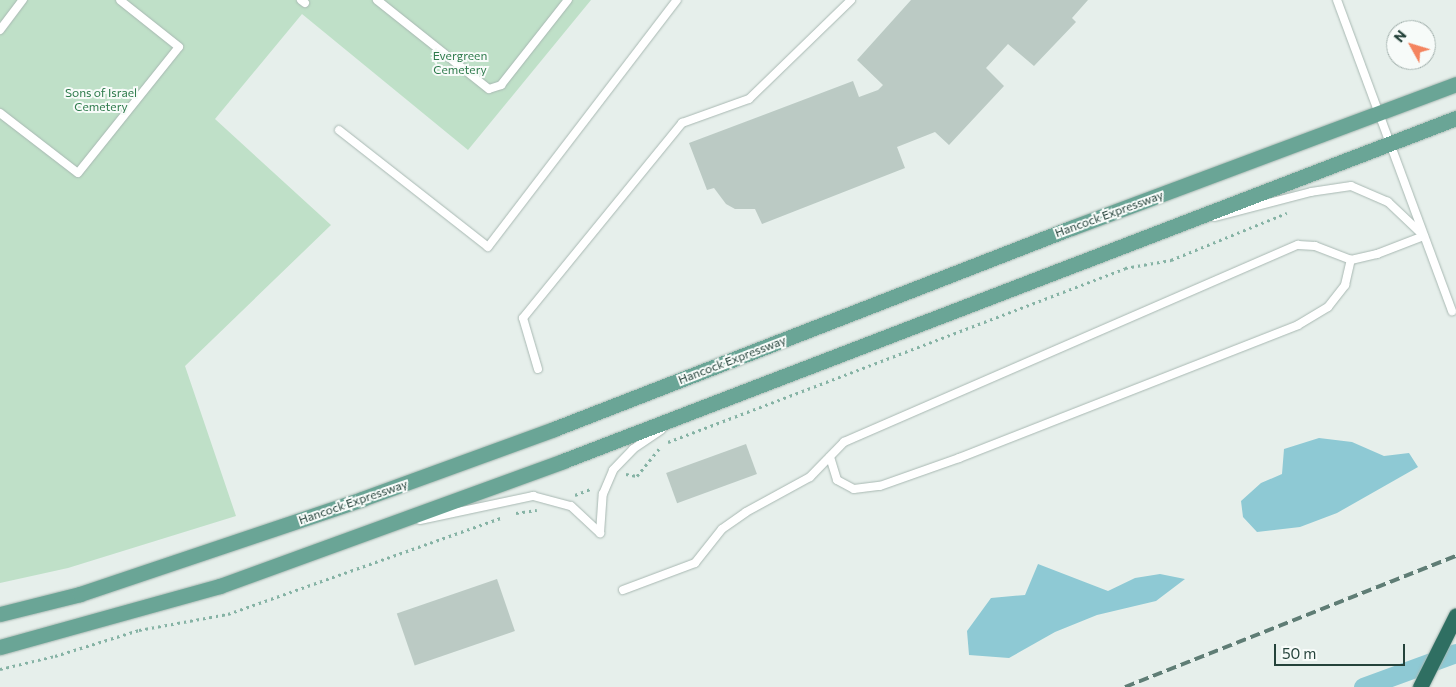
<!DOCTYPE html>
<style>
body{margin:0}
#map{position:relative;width:1456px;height:687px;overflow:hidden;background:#e6efeb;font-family:Commissioner,sans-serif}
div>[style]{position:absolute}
.green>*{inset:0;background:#bfe0c8}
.water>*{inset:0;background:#8ec9d4}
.canal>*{height:19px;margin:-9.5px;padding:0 9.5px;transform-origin:9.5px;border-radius:9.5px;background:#8ec9d4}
.building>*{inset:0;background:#bbcac4;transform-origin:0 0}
.path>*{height:3px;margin-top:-1.5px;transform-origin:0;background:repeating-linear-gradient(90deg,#86b3a5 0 2.5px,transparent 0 6.5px)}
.roads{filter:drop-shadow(0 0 1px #a8b8b2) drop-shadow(0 0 1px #a8b8b2)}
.service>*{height:8px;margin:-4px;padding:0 4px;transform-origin:4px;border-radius:4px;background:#fff}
.primary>*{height:15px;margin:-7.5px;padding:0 7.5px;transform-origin:7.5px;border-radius:7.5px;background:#6aa596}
.motorway>*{height:15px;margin:-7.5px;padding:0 7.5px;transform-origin:7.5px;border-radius:7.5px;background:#2f6f62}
.rail>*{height:4px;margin-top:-2px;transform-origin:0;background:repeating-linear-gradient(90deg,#5f7d75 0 10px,transparent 0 15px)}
span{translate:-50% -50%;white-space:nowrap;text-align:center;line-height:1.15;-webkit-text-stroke:4px #f7fbf9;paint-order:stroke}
.park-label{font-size:12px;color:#2d7a4b}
.street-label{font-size:12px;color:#24423a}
.north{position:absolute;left:1386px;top:20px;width:50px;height:50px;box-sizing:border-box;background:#f7fbf9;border:1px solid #a3b1ad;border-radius:50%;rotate:309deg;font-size:14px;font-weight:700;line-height:20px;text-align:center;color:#24423a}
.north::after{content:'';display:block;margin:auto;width:18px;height:22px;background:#f4845f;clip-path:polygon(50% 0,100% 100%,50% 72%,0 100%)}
.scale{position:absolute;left:1274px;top:644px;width:131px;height:22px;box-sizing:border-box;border:2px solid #24423a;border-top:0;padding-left:6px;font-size:15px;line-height:18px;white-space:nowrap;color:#24423a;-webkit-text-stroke:4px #f7fbf9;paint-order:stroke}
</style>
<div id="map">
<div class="green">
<div style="clip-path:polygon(0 0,591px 0,468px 150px,302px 14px,215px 119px,331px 225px,185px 366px,236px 516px,68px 568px,0 583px)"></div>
</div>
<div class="water">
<div style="clip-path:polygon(1319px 438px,1352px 442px,1384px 456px,1409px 453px,1418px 467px,1337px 513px,1300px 527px,1257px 532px,1243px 517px,1241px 501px,1261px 483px,1282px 474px,1284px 449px)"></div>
<div style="clip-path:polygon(1038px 564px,1108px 591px,1135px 578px,1160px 574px,1185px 579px,1156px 601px,1097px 615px,1055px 632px,1009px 658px,969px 655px,967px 631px,991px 598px,1025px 595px)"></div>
</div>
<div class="canal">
<div style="left:1363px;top:687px;width:99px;rotate:-20.1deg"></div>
</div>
<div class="building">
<div style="clip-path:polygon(911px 0,1088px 0,1072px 18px,1076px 22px,1034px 66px,1008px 44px,986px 68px,1004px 86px,949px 145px,935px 132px,897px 147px,905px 168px,762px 224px,755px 209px,735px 209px,726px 204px,714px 188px,707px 190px,689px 143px,853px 81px,859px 97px,878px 90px,883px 85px,857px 60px)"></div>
<div style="left:746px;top:444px;width:32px;height:85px;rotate:70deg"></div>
<div style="left:497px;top:579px;width:55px;height:106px;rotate:71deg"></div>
</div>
<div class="path">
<div style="left:668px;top:442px;width:489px;rotate:-20.8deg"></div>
<div style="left:1125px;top:268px;width:47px;rotate:-9.9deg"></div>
<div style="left:1171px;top:260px;width:125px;rotate:-22.1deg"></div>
<div style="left:626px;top:474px;width:11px;rotate:10deg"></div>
<div style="left:637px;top:476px;width:38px;rotate:-51deg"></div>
<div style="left:575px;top:495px;width:19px;rotate:-21deg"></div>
<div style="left:516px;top:513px;width:21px;rotate:-8deg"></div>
<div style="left:0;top:669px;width:57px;rotate:-13.3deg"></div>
<div style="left:55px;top:656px;width:88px;rotate:-17.2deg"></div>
<div style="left:139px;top:630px;width:90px;rotate:-10.2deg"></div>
<div style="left:228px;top:614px;width:292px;rotate:-19.4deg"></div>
</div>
<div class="roads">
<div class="service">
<div style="left:301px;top:0;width:5px;rotate:37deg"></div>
<div style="left:377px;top:0;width:143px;rotate:38.5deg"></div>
<div style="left:489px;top:89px;width:13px;rotate:-18deg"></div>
<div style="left:501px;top:85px;width:108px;rotate:-51.8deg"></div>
<div style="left:1337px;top:0;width:332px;rotate:69.7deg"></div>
<div style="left:0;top:30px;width:38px;rotate:-53deg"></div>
<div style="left:0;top:113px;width:98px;rotate:37.6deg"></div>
<div style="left:78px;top:173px;width:161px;rotate:-51.3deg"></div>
<div style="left:179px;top:47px;width:75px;rotate:-141.5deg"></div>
<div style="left:339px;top:130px;width:189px;rotate:38.1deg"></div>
<div style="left:488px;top:247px;width:311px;rotate:-52.6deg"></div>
<div style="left:538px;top:369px;width:53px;rotate:-106.4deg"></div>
<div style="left:523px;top:318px;width:252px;rotate:-50.8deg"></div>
<div style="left:682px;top:123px;width:71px;rotate:-19.7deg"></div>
<div style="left:749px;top:99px;width:142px;rotate:-44.1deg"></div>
<div style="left:830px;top:457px;width:24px;rotate:73deg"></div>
<div style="left:837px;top:480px;width:19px;rotate:28deg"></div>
<div style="left:854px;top:489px;width:26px;rotate:-7deg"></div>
<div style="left:880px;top:486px;width:84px;rotate:-19.5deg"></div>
<div style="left:959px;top:458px;width:364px;rotate:-21.4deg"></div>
<div style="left:1298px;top:325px;width:35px;rotate:-31deg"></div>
<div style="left:1328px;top:307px;width:28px;rotate:-52deg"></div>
<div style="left:1345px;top:285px;width:26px;rotate:-77deg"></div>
<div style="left:420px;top:520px;width:116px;rotate:-12deg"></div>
<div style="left:533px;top:496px;width:39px;rotate:15deg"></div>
<div style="left:571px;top:506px;width:40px;rotate:43deg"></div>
<div style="left:600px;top:533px;width:39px;rotate:-86deg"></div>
<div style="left:603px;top:494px;width:26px;rotate:-67deg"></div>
<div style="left:613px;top:470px;width:29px;rotate:-46deg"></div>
<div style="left:633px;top:449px;width:34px;rotate:-34deg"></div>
<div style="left:623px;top:590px;width:77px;rotate:-20.6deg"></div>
<div style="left:695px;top:563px;width:43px;rotate:-51.5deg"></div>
<div style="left:722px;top:529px;width:29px;rotate:-35deg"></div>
<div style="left:746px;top:512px;width:73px;rotate:-28.7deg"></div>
<div style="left:810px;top:477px;width:49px;rotate:-45.8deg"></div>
<div style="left:844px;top:442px;width:495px;rotate:-23.5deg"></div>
<div style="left:1298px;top:245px;width:17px;rotate:3deg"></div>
<div style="left:1315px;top:246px;width:39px;rotate:21deg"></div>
<div style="left:1351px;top:260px;width:27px;rotate:-13deg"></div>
<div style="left:1377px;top:254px;width:50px;rotate:-21deg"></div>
<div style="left:1424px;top:236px;width:50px;rotate:-136.6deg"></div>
<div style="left:1388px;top:202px;width:40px;rotate:-156.6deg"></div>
<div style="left:1351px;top:186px;width:40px;rotate:171.5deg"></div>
<div style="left:1311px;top:192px;width:99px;rotate:165.4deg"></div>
</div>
<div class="primary">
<div style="left:0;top:614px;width:82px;rotate:-14deg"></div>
<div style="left:80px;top:594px;width:298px;rotate:-18.6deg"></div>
<div style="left:362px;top:499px;width:204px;rotate:-20deg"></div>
<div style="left:554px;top:429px;width:555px;rotate:-21.25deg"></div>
<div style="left:1071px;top:228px;width:411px;rotate:-20.5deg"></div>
<div style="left:0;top:647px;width:228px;rotate:-15.5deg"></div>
<div style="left:220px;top:586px;width:365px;rotate:-20deg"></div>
<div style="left:563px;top:461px;width:957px;rotate:-21.01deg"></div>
</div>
<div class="motorway">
<div style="left:1420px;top:687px;width:80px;rotate:-63.4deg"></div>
</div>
</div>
<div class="rail">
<div style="left:1125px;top:687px;width:356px;rotate:-21.6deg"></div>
</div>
<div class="park-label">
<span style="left:460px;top:63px">Evergreen<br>Cemetery</span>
<span style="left:101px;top:100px">Sons of Israel<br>Cemetery</span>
</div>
<div class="street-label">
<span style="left:1109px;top:214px;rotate:-20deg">Hancock Expressway</span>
<span style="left:732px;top:360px;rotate:-21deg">Hancock Expressway</span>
<span style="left:353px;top:502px;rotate:-19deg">Hancock Expressway</span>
</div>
<div class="north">N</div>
<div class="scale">50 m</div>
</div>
